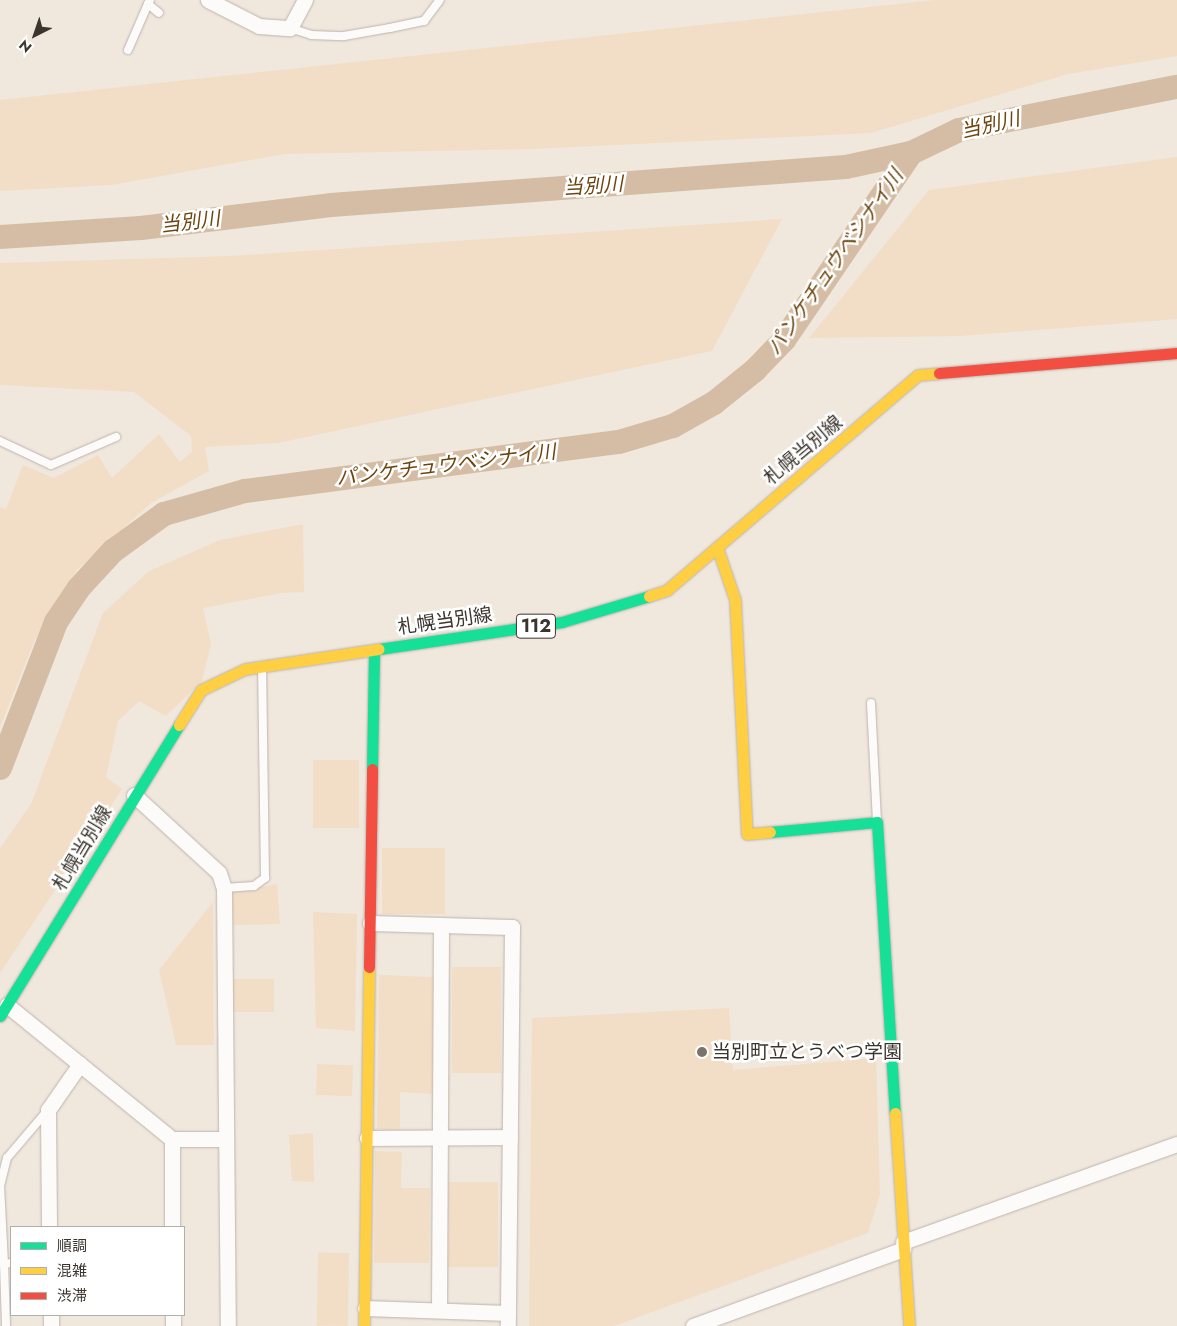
<!DOCTYPE html>
<meta charset="utf-8">
<style>
body{margin:0}
#map{position:relative;width:1177px;height:1326px;overflow:hidden;background:#f0e7dd;font-family:Jost,"Noto Sans JP",sans-serif}
div>[style]{position:absolute}
.green>*{inset:0;background:#f2dec7;transform-origin:0 0}
.river>*{height:24px;margin:-12px;padding:0 12px;transform-origin:12px;border-radius:12px;background:#d4bda4}
.roads{filter:drop-shadow(0 0 1px #bcb4ad) drop-shadow(0 0 1px #bcb4ad)}
.lane>*{height:8px;margin:-4px;padding:0 4px;transform-origin:4px;border-radius:4px;background:#fdfbfa}
.street>*{height:15px;margin:-7.5px;padding:0 7.5px;transform-origin:7.5px;border-radius:7.5px;background:#fdfbfa}
.fast>*{height:11px;margin:-5.5px;padding:0 5.5px;transform-origin:5.5px;border-radius:5.5px;background:#16e098}
.slow>*{height:11px;margin:-5.5px;padding:0 5.5px;transform-origin:5.5px;border-radius:5.5px;background:#ffcf43}
.jam>*{height:11px;margin:-5.5px;padding:0 5.5px;transform-origin:5.5px;border-radius:5.5px;background:#f24e42}
.dots>*{width:14px;height:14px;translate:-50% -50%;box-sizing:border-box;border:2px solid #fff;border-radius:50%}
span{translate:-50% -50%;white-space:nowrap;text-align:center;line-height:1.15;-webkit-text-stroke:5px #fff;paint-order:stroke}
.shield-label span{padding:1px 4px;background:#fff;border:1px solid;border-radius:4px;-webkit-text-stroke-width:0}
.shield-label{font-size:18px;color:#3b352e;font-weight:700}
.street-label{font-size:19px;color:#3b352e}
.poi-label{font-size:19px;color:#3b352e}
.left{translate:0 -50%;text-align:left}
.water-label{font-size:20px;color:#6d450e;font-style:italic}
.legend{position:absolute;left:10px;top:1226px;width:175px;height:90px;box-sizing:border-box;background:#fff;border:1px solid #b1aeab;margin:0;padding:6px 9px;list-style:none;font-size:15px;color:#3b352e}
.legend li{display:flex;align-items:center;gap:10px;height:25px}
.legend b{width:25px;border:1px solid #b1aeab}
.north{position:absolute;left:10px;top:10px;width:50px;height:50px;-webkit-text-stroke:4px #fff;paint-order:stroke;rotate:221deg;font-size:14px;font-weight:700;line-height:20px;text-align:center;color:#3b352e}
.north::after{content:'';display:block;margin:auto;width:18px;height:22px;background:#3b352e;clip-path:polygon(50% 0,100% 100%,50% 72%,0 100%)}
</style>
<div id="map">
<div class="green">
<div style="clip-path:polygon(935px 0,1177px 0,1177px 56px,1068px 74px,871px 133px,532px 149px,284px 154px,111px 185px,0 191px,0 100px)"></div>
<div style="clip-path:polygon(1177px 157px,1177px 319px,961px 336px,809px 338px,929px 190px)"></div>
<div style="clip-path:polygon(782px 219px,712px 351px,278px 443px,205px 447px,209px 471px,151px 503px,77px 570px,34px 642px,0 727px,0 507px,6px 509px,23px 465px,54px 478px,98px 455px,112px 478px,159px 434px,180px 462px,192px 452px,191px 436px,134px 392px,0 385px,0 263px,231px 256px)"></div>
<div style="clip-path:polygon(303px 524px,304px 592px,281px 593px,203px 608px,211px 644px,202px 681px,166px 716px,139px 701px,118px 721px,106px 777px,122px 789px,0 973px,0 848px,31px 804px,103px 613px,149px 571px,220px 540px)"></div>
<div style="left:313px;top:760px;width:46px;height:68px"></div>
<div style="left:382px;top:848px;width:63px;height:66px"></div>
<div style="clip-path:polygon(277px 884px,280px 924px,229px 925px,229px 893px)"></div>
<div style="clip-path:polygon(213px 902px,214px 1045px,176px 1045px,159px 970px)"></div>
<div style="clip-path:polygon(313px 912px,357px 914px,355px 1031px,316px 1028px)"></div>
<div style="left:452px;top:967px;width:49px;height:106px"></div>
<div style="clip-path:polygon(379px 975px,435px 977px,434px 1094px,400px 1092px,400px 1130px,377px 1129px)"></div>
<div style="left:230px;top:979px;width:44px;height:33px"></div>
<div style="clip-path:polygon(729px 1008px,733px 1070px,876px 1058px,880px 1194px,868px 1233px,614px 1326px,529px 1326px,532px 1018px)"></div>
<div style="left:317px;top:1064px;width:36px;height:31px;rotate:2deg"></div>
<div style="clip-path:polygon(313px 1133px,314px 1182px,292px 1181px,289px 1135px)"></div>
<div style="clip-path:polygon(375px 1151px,402px 1152px,401px 1188px,430px 1188px,429px 1263px,374px 1263px)"></div>
<div style="left:447px;top:1182px;width:51px;height:85px"></div>
<div style="left:349px;top:1253px;width:73px;height:31px;rotate:91deg"></div>
</div>
<div class="river">
<div style="left:0;top:237px;width:141px;rotate:-3.7deg"></div>
<div style="left:141px;top:228px;width:191px;rotate:-6.9deg"></div>
<div style="left:331px;top:205px;width:516px;rotate:-4.22deg"></div>
<div style="left:846px;top:167px;width:66px;rotate:-12.2deg"></div>
<div style="left:911px;top:153px;width:53px;rotate:-25.6deg"></div>
<div style="left:959px;top:130px;width:222px;rotate:-11.2deg"></div>
<div style="left:0;top:768px;width:156px;rotate:-69deg"></div>
<div style="left:56px;top:622px;width:40px;rotate:-56deg"></div>
<div style="left:78px;top:589px;width:52px;rotate:-47.4deg"></div>
<div style="left:113px;top:551px;width:63px;rotate:-36deg"></div>
<div style="left:164px;top:514px;width:84px;rotate:-15.9deg"></div>
<div style="left:245px;top:491px;width:377px;rotate:-7.5deg"></div>
<div style="left:619px;top:442px;width:56px;rotate:-16.5deg"></div>
<div style="left:673px;top:426px;width:47px;rotate:-29.3deg"></div>
<div style="left:714px;top:403px;width:53px;rotate:-38.8deg"></div>
<div style="left:755px;top:370px;width:42px;rotate:-46deg"></div>
<div style="left:784px;top:340px;width:226px;rotate:-55.8deg"></div>
</div>
<div class="roads">
<div class="lane">
<div style="left:150px;top:0;width:4px;rotate:117deg"></div>
<div style="left:148px;top:4px;width:14px;rotate:39deg"></div>
<div style="left:290px;top:28px;width:22px;rotate:18deg"></div>
<div style="left:311px;top:35px;width:33px;rotate:2deg"></div>
<div style="left:344px;top:36px;width:47px;rotate:-9.9deg"></div>
<div style="left:390px;top:28px;width:35px;rotate:-12deg"></div>
<div style="left:424px;top:21px;width:26px;rotate:-53deg"></div>
<div style="left:128px;top:50px;width:50px;rotate:-66.5deg"></div>
<div style="left:0;top:441px;width:56px;rotate:25.2deg"></div>
<div style="left:51px;top:465px;width:71px;rotate:-23.3deg"></div>
<div style="left:871px;top:703px;width:117px;rotate:87.1deg"></div>
<div style="left:224px;top:888px;width:30px;rotate:-4deg"></div>
<div style="left:254px;top:886px;width:14px;rotate:-36deg"></div>
<div style="left:265px;top:878px;width:210px;rotate:-90.8deg"></div>
<div style="left:4px;top:1264px;width:78px;rotate:-92.9deg"></div>
<div style="left:0;top:1186px;width:29px;rotate:-76deg"></div>
<div style="left:7px;top:1158px;width:62px;rotate:-49.6deg"></div>
<div style="left:6px;top:1326px;width:62px;rotate:-91.8deg"></div>
<div style="left:4px;top:1264px;width:7px;rotate:-8deg"></div>
</div>
<div class="street">
<div style="left:208px;top:0;width:57px;rotate:27deg"></div>
<div style="left:259px;top:26px;width:31px;rotate:4deg"></div>
<div style="left:290px;top:28px;width:32px;rotate:-62deg"></div>
<div style="left:134px;top:795px;width:115px;rotate:42.5deg"></div>
<div style="left:219px;top:873px;width:16px;rotate:72deg"></div>
<div style="left:224px;top:888px;width:438px;rotate:89.5deg"></div>
<div style="left:370px;top:923px;width:142px;rotate:1.6deg"></div>
<div style="left:512px;top:927px;width:399px;rotate:90.6deg"></div>
<div style="left:7px;top:1005px;width:213px;rotate:39.1deg"></div>
<div style="left:172px;top:1139px;width:52px"></div>
<div style="left:367px;top:1138px;width:143px;rotate:-0.4deg"></div>
<div style="left:172px;top:1139px;width:88px;rotate:90deg"></div>
<div style="left:49px;top:1227px;width:117px;rotate:-90.5deg"></div>
<div style="left:48px;top:1110px;width:56px;rotate:-55.2deg"></div>
<div style="left:903px;top:1242px;width:291px;rotate:-19.7deg"></div>
<div style="left:365px;top:1308px;width:143px;rotate:2deg"></div>
<div style="left:439px;top:1309px;width:384px;rotate:-89.7deg"></div>
<div style="left:51px;top:1315px;width:11px;rotate:90deg"></div>
<div style="left:173px;top:1315px;width:11px;rotate:90deg"></div>
<div style="left:693px;top:1326px;width:224px;rotate:-20.1deg"></div>
</div>
<div class="fast">
<div style="left:379px;top:649px;width:185px;rotate:-8.4deg"></div>
<div style="left:562px;top:622px;width:91px;rotate:-16.6deg"></div>
<div style="left:372px;top:769px;width:119px;rotate:-89deg"></div>
<div style="left:770px;top:832px;width:107px;rotate:-5.3deg"></div>
<div style="left:877px;top:822px;width:292px;rotate:86.5deg"></div>
<div style="left:0;top:1016px;width:342px;rotate:-58.4deg"></div>
</div>
<div class="slow">
<div style="left:717px;top:547px;width:56px;rotate:71.2deg"></div>
<div style="left:735px;top:600px;width:234px;rotate:87.1deg"></div>
<div style="left:747px;top:834px;width:23px;rotate:-5deg"></div>
<div style="left:649px;top:596px;width:19px;rotate:-18deg"></div>
<div style="left:667px;top:590px;width:330px;rotate:-40.6deg"></div>
<div style="left:918px;top:375px;width:21px;rotate:-5deg"></div>
<div style="left:179px;top:725px;width:41px;rotate:-57.8deg"></div>
<div style="left:201px;top:690px;width:49px;rotate:-25.5deg"></div>
<div style="left:245px;top:669px;width:135px;rotate:-8.5deg"></div>
<div style="left:895px;top:1113px;width:213px;rotate:86.2deg"></div>
<div style="left:364px;top:1326px;width:359px;rotate:-89.2deg"></div>
</div>
<div class="jam">
<div style="left:939px;top:373px;width:239px;rotate:-4.8deg"></div>
<div style="left:369px;top:967px;width:198px;rotate:-89.1deg"></div>
</div>
</div>
<div class="dots">
<div style="left:702px;top:1052px;background:#7a736b"></div>
</div>
<div class="shield-label">
<span style="left:536px;top:626px">112</span>
</div>
<div class="street-label">
<span style="left:803px;top:450px;rotate:-40deg">札幌当別線</span>
<span style="left:445px;top:621px;rotate:-8deg">札幌当別線</span>
<span style="left:82px;top:848px;rotate:-59deg">札幌当別線</span>
</div>
<div class="poi-label">
<span class="left" style="left:712px;top:1052px">当別町立とうべつ学園</span>
</div>
<div class="water-label">
<span style="left:990px;top:125px;rotate:-13deg">当別川</span>
<span style="left:593px;top:186px;rotate:-4deg">当別川</span>
<span style="left:190px;top:222px;rotate:-7deg">当別川</span>
<span style="left:835px;top:262px;rotate:-55deg">パンケチュウベシナイ川</span>
<span style="left:446px;top:465px;rotate:-7deg">パンケチュウベシナイ川</span>
</div>
<ul class="legend">
<li><b style="height:6px;background:#16e098"></b>順調</li>
<li><b style="height:6px;background:#ffcf43"></b>混雑</li>
<li><b style="height:6px;background:#f24e42"></b>渋滞</li>
</ul>
<div class="north">N</div>
</div>
